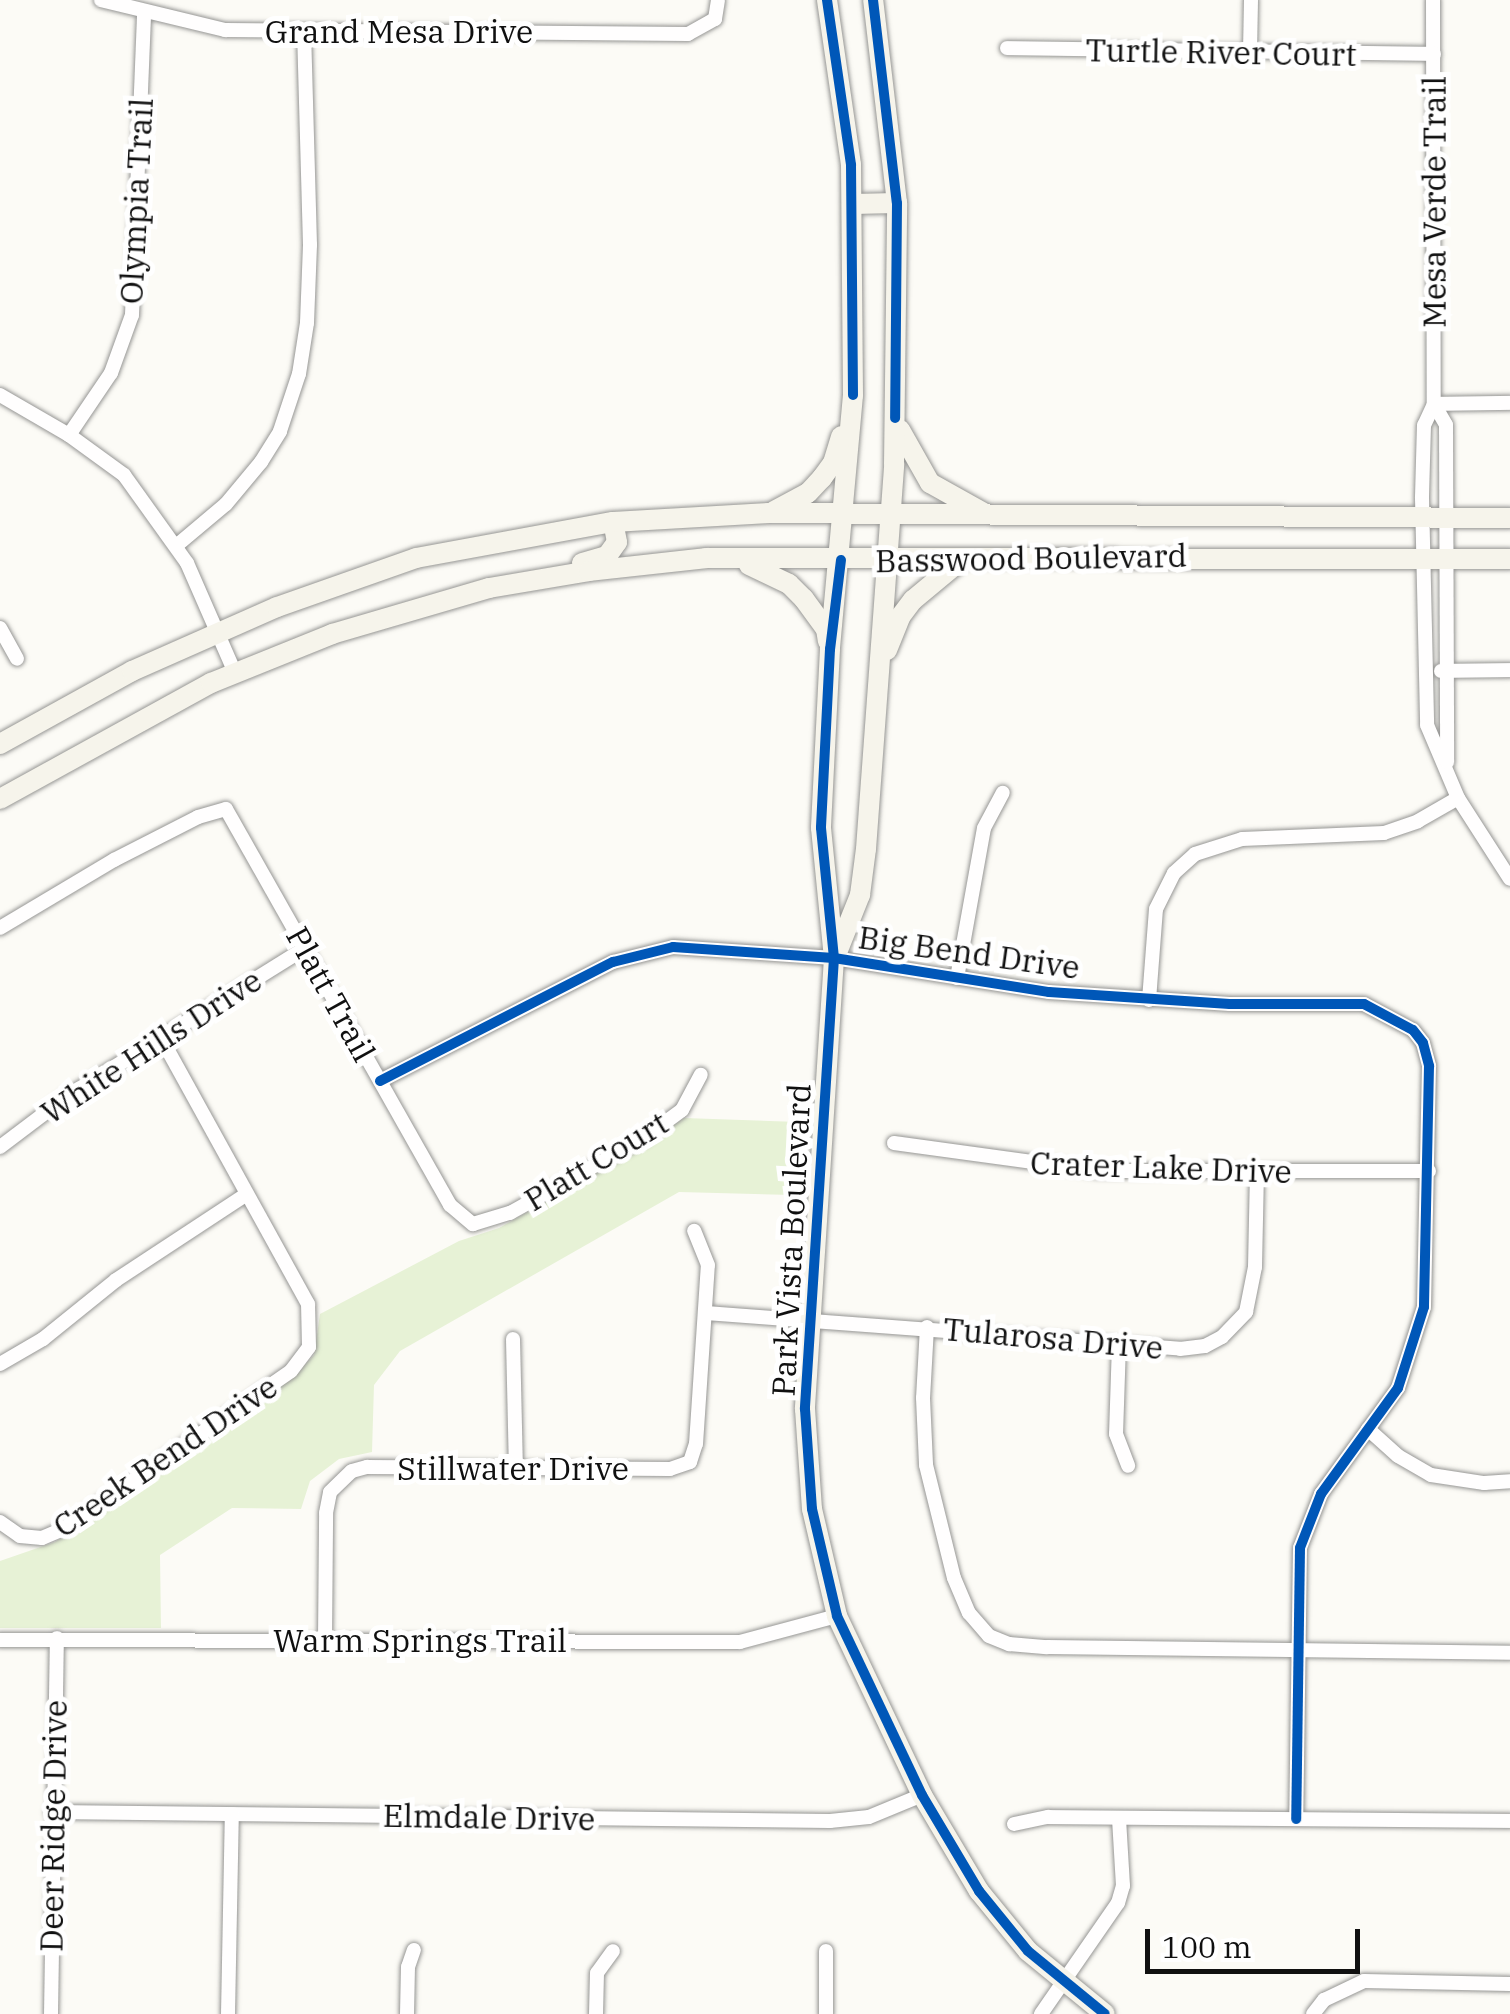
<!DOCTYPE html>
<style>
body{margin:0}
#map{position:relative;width:1510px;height:2014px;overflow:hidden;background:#fcfbf6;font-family:"IBM Plex Serif",serif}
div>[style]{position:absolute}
.green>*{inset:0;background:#e7f2d6}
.roads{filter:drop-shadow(0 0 2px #969694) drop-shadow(0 0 2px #969694)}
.street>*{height:14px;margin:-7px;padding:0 7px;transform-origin:7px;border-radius:7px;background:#fffefe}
.secondary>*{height:20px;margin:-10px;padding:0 10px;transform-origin:10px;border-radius:10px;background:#f6f4eb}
.cycleway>*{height:10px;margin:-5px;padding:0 5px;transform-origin:5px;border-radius:5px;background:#0057b8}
span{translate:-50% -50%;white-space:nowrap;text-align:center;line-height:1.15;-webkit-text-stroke:10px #fff;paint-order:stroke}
.street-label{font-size:32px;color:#101010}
.scale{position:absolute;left:1145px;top:1929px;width:215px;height:45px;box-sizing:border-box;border:5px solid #101010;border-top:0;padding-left:12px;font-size:30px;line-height:35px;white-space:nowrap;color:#101010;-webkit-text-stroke:8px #fff;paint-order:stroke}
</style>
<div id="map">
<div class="green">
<div style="clip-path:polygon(684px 1118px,799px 1122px,794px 1195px,679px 1192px,400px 1351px,374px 1385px,372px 1452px,339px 1459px,310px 1481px,301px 1509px,232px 1508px,160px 1555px,161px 1628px,0 1628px,0 1561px,55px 1542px,295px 1375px,314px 1355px,320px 1314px,459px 1241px,499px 1228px,628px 1155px)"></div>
</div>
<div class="roads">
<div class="street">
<div style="left:101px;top:0;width:128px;rotate:13.6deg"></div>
<div style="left:225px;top:30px;width:463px;rotate:0.5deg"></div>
<div style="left:688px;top:34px;width:31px;rotate:-29deg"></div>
<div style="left:715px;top:19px;width:19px;rotate:-81deg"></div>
<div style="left:1433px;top:0;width:404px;rotate:89.9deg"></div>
<div style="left:1434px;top:404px;width:23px;rotate:115deg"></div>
<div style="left:1424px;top:425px;width:73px;rotate:91.6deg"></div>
<div style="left:1422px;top:498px;width:227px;rotate:88.7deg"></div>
<div style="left:1427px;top:725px;width:79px;rotate:67deg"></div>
<div style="left:1458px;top:798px;width:96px;rotate:57.3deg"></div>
<div style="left:1007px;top:48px;width:427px;rotate:0.8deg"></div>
<div style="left:1250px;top:52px;width:52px;rotate:-88.9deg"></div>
<div style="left:0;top:395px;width:80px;rotate:30.1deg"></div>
<div style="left:69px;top:435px;width:68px;rotate:36deg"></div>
<div style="left:124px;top:475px;width:108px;rotate:54.4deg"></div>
<div style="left:187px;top:563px;width:120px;rotate:66.4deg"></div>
<div style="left:1434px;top:404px;width:24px;rotate:60deg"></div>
<div style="left:1446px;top:425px;width:337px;rotate:89.8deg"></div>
<div style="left:1434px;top:404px;width:76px;rotate:-0.8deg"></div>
<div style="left:69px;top:435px;width:75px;rotate:-55.9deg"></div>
<div style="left:111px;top:373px;width:62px;rotate:-70.1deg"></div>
<div style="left:132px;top:315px;width:304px;rotate:-87.7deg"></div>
<div style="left:176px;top:546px;width:65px;rotate:-40deg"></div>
<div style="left:226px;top:504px;width:55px;rotate:-50.2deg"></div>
<div style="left:261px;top:462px;width:36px;rotate:-58deg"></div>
<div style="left:280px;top:431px;width:60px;rotate:-71.6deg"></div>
<div style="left:299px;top:374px;width:52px;rotate:-81.1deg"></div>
<div style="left:307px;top:323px;width:78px;rotate:-87.8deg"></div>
<div style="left:310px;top:245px;width:212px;rotate:-91.6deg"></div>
<div style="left:0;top:628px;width:35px;rotate:61deg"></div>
<div style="left:1441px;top:671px;width:69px;rotate:-0.8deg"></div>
<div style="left:0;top:928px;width:133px;rotate:-30.8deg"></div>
<div style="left:114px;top:860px;width:94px;rotate:-27.1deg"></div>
<div style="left:198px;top:817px;width:29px;rotate:-16deg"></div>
<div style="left:226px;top:809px;width:455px;rotate:60.5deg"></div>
<div style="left:450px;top:1205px;width:30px;rotate:40deg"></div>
<div style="left:473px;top:1224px;width:39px;rotate:-17deg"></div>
<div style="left:510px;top:1213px;width:154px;rotate:-29.2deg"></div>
<div style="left:644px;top:1138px;width:47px;rotate:-36.4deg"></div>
<div style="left:682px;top:1110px;width:40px;rotate:-62deg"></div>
<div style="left:957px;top:978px;width:152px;rotate:-79.8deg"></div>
<div style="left:984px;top:828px;width:40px;rotate:-62deg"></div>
<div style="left:1149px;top:1000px;width:91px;rotate:-85.6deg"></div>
<div style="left:1156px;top:909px;width:40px;rotate:-63.4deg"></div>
<div style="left:1174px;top:873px;width:28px;rotate:-42deg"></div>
<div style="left:1195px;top:854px;width:49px;rotate:-17.7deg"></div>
<div style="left:1242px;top:839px;width:142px;rotate:-2.4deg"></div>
<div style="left:1384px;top:833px;width:36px;rotate:-19deg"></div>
<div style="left:1418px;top:821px;width:46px;rotate:-29.9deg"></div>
<div style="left:380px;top:1081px;width:262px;rotate:-27.1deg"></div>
<div style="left:613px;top:962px;width:62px;rotate:-14deg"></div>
<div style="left:673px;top:947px;width:161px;rotate:3.9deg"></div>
<div style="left:834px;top:958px;width:218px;rotate:9deg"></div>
<div style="left:1049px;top:992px;width:181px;rotate:3.8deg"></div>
<div style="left:1230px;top:1004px;width:134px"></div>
<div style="left:1364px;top:1004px;width:55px;rotate:28deg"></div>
<div style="left:1413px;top:1030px;width:16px;rotate:52deg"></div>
<div style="left:1423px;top:1043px;width:24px;rotate:75deg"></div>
<div style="left:1429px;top:1066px;width:241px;rotate:91.2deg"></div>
<div style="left:1424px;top:1307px;width:85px;rotate:107.8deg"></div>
<div style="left:1398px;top:1388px;width:131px;rotate:126deg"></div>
<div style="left:1321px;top:1494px;width:58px;rotate:111.3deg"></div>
<div style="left:1300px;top:1548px;width:271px;rotate:90.8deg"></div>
<div style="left:894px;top:1143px;width:207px;rotate:7.8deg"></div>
<div style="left:1099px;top:1171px;width:330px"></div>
<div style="left:0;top:1147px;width:83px;rotate:-37.1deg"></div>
<div style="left:66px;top:1097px;width:282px;rotate:-31.9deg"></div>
<div style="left:706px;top:1313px;width:475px;rotate:4.3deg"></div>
<div style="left:1180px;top:1349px;width:25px;rotate:-7deg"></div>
<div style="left:1205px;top:1346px;width:19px;rotate:-28deg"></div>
<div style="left:1222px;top:1337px;width:35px;rotate:-46deg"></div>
<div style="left:1246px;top:1312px;width:46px;rotate:-78.7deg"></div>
<div style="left:1255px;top:1267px;width:95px;rotate:-88.8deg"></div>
<div style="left:927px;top:1327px;width:71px;rotate:93.2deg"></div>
<div style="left:923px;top:1398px;width:67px;rotate:87.4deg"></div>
<div style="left:926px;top:1465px;width:116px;rotate:76.1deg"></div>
<div style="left:954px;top:1578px;width:38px;rotate:67deg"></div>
<div style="left:969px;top:1613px;width:30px;rotate:49deg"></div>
<div style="left:989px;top:1636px;width:22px;rotate:22deg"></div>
<div style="left:1009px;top:1644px;width:38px;rotate:5deg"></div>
<div style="left:1047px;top:1647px;width:463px;rotate:0.7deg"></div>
<div style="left:513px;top:1339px;width:128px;rotate:88.7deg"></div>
<div style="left:1119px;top:1344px;width:90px;rotate:91.9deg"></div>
<div style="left:1116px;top:1434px;width:34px;rotate:69deg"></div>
<div style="left:0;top:1364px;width:50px;rotate:-30.2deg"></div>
<div style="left:43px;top:1339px;width:94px;rotate:-38.9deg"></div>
<div style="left:116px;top:1280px;width:153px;rotate:-33.3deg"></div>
<div style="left:1368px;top:1429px;width:40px;rotate:42deg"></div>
<div style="left:1398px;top:1456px;width:38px;rotate:30deg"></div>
<div style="left:1431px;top:1475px;width:54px;rotate:8.6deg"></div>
<div style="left:1484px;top:1483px;width:26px;rotate:-4deg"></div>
<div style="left:0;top:1522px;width:24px;rotate:35deg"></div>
<div style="left:20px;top:1536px;width:22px;rotate:5deg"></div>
<div style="left:42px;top:1538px;width:23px;rotate:-23deg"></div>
<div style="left:63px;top:1529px;width:277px;rotate:-34.7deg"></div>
<div style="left:291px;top:1371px;width:30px;rotate:-53deg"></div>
<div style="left:309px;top:1347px;width:43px;rotate:-91.3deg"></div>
<div style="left:308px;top:1304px;width:303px;rotate:-118.9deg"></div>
<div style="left:0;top:1640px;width:740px;rotate:0.15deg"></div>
<div style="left:740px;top:1642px;width:100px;rotate:-15deg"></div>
<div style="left:325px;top:1640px;width:127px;rotate:-89.5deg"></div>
<div style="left:326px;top:1513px;width:21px;rotate:-79deg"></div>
<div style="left:330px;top:1492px;width:30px;rotate:-44deg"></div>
<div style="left:352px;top:1471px;width:16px;rotate:-15deg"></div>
<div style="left:367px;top:1467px;width:303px;rotate:0.4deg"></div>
<div style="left:670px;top:1469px;width:21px;rotate:-19deg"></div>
<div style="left:690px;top:1462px;width:19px;rotate:-72deg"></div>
<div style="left:696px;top:1444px;width:179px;rotate:-86.2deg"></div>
<div style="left:708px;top:1265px;width:37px;rotate:-112deg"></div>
<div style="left:52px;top:1812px;width:778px;rotate:0.66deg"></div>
<div style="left:830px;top:1821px;width:39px;rotate:-6deg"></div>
<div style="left:869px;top:1817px;width:57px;rotate:-22.5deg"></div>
<div style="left:1014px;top:1824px;width:35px;rotate:-12deg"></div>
<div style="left:1048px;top:1817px;width:462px;rotate:0.5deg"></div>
<div style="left:826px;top:1951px;width:63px;rotate:90deg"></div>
<div style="left:51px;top:2014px;width:376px;rotate:-89.1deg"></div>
<div style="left:228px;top:2014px;width:200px;rotate:-88.9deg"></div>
<div style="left:407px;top:2014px;width:47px;rotate:-88.8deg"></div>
<div style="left:408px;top:1967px;width:18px;rotate:-71deg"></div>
<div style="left:596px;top:2014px;width:41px;rotate:-88.6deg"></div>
<div style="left:597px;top:1973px;width:27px;rotate:-54deg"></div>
<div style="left:1041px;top:2014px;width:135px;rotate:-55.3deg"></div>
<div style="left:1118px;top:1903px;width:18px;rotate:-74deg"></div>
<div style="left:1123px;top:1886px;width:68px;rotate:-93.4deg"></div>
<div style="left:1313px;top:2014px;width:18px;rotate:-52deg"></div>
<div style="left:1324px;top:2000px;width:44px;rotate:-25.4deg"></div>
<div style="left:1364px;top:1981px;width:146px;rotate:1.2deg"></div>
</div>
<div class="secondary">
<div style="left:827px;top:0;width:167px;rotate:81.7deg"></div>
<div style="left:851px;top:165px;width:230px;rotate:89.5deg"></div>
<div style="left:853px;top:395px;width:255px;rotate:95.2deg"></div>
<div style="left:830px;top:649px;width:179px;rotate:92.9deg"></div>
<div style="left:821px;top:828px;width:131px;rotate:84.3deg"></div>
<div style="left:834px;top:958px;width:452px;rotate:93.7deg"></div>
<div style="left:805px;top:1409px;width:100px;rotate:86deg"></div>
<div style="left:812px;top:1509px;width:110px;rotate:76.8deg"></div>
<div style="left:837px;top:1616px;width:198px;rotate:64.6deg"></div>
<div style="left:922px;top:1795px;width:112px;rotate:59.3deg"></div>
<div style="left:979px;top:1891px;width:77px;rotate:50.8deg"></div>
<div style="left:1028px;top:1951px;width:99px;rotate:39.3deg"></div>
<div style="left:852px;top:204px;width:45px;rotate:-1.3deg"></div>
<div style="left:900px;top:430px;width:61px;rotate:60.5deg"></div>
<div style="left:930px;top:483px;width:60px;rotate:29.1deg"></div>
<div style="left:774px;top:511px;width:38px;rotate:-28deg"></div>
<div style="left:808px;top:493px;width:21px;rotate:-47deg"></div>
<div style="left:822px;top:478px;width:19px;rotate:-54deg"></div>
<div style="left:833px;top:463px;width:28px;rotate:-73deg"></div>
<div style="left:582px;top:563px;width:26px;rotate:-16deg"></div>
<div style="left:607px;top:556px;width:17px;rotate:-54deg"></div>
<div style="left:617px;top:542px;width:20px;rotate:-101deg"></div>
<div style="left:749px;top:565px;width:44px;rotate:25.4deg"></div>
<div style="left:789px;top:584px;width:21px;rotate:45deg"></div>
<div style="left:804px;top:599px;width:37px;rotate:54deg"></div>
<div style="left:826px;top:629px;width:12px;rotate:81deg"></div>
<div style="left:887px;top:650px;width:35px;rotate:-68deg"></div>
<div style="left:900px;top:617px;width:21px;rotate:-53deg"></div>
<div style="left:913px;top:600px;width:61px;rotate:-39.7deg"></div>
<div style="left:0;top:744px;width:151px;rotate:-28.9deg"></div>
<div style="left:132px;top:671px;width:158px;rotate:-23.8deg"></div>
<div style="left:277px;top:607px;width:147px;rotate:-19.4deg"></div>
<div style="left:416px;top:558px;width:200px;rotate:-10.4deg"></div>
<div style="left:613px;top:522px;width:156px;rotate:-3.3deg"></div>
<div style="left:769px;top:513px;width:741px;rotate:0.39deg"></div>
<div style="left:0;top:799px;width:241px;rotate:-28.8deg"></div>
<div style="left:211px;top:683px;width:131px;rotate:-22deg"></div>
<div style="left:332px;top:634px;width:164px;rotate:-16.3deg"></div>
<div style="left:489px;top:588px;width:101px;rotate:-9.6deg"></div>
<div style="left:589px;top:571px;width:118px;rotate:-6.3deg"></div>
<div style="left:706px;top:558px;width:804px;rotate:0.07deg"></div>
<div style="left:836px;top:955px;width:65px;rotate:-68.2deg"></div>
<div style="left:860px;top:895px;width:46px;rotate:-82.6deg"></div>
<div style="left:866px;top:849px;width:386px;rotate:-85.8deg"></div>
<div style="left:894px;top:464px;width:261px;rotate:-89.3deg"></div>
<div style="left:897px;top:203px;width:204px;rotate:-96.7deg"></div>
</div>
</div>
<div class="cycleway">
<div style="left:827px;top:0;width:167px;rotate:81.7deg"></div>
<div style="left:851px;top:165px;width:230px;rotate:89.5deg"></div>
<div style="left:873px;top:0;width:204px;rotate:83.3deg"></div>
<div style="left:897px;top:203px;width:215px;rotate:90.5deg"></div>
<div style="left:841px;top:560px;width:90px;rotate:97deg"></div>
<div style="left:830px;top:649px;width:179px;rotate:92.9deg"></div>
<div style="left:821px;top:828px;width:131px;rotate:84.3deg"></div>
<div style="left:834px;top:958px;width:452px;rotate:93.7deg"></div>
<div style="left:805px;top:1409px;width:100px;rotate:86deg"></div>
<div style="left:812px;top:1509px;width:110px;rotate:76.8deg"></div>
<div style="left:837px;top:1616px;width:198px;rotate:64.6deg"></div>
<div style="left:922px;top:1795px;width:112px;rotate:59.3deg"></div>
<div style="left:979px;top:1891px;width:77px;rotate:50.8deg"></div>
<div style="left:1028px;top:1951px;width:99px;rotate:39.3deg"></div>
<div style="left:380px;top:1081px;width:262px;rotate:-27.1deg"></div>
<div style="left:613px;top:962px;width:62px;rotate:-14deg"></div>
<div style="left:673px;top:947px;width:161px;rotate:3.9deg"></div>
<div style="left:834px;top:958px;width:218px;rotate:9deg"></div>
<div style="left:1049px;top:992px;width:181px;rotate:3.8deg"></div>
<div style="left:1230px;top:1004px;width:134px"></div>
<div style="left:1364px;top:1004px;width:55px;rotate:28deg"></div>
<div style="left:1413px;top:1030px;width:16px;rotate:52deg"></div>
<div style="left:1423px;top:1043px;width:24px;rotate:75deg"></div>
<div style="left:1429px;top:1066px;width:241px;rotate:91.2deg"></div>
<div style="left:1424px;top:1307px;width:85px;rotate:107.8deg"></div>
<div style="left:1398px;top:1388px;width:131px;rotate:126deg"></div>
<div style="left:1321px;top:1494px;width:58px;rotate:111.3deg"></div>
<div style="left:1300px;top:1548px;width:271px;rotate:90.8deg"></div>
</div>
<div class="street-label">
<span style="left:399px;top:31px">Grand Mesa Drive</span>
<span style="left:1221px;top:52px;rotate:1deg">Turtle River Court</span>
<span style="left:136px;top:201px;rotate:-87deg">Olympia Trail</span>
<span style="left:1434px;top:202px;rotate:-90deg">Mesa Verde Trail</span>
<span style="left:1031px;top:558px;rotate:-1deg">Basswood Boulevard</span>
<span style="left:969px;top:952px;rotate:8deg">Big Bend Drive</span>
<span style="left:331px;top:994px;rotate:61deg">Platt Trail</span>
<span style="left:151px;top:1046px;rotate:-33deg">White Hills Drive</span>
<span style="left:596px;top:1161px;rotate:-31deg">Platt Court</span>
<span style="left:1161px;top:1167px;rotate:2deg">Crater Lake Drive</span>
<span style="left:791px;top:1240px;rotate:-87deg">Park Vista Boulevard</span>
<span style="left:1053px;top:1338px;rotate:5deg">Tularosa Drive</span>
<span style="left:165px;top:1456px;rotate:-34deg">Creek Bend Drive</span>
<span style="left:513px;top:1468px">Stillwater Drive</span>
<span style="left:420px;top:1640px">Warm Springs Trail</span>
<span style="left:489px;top:1817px;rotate:1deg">Elmdale Drive</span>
<span style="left:53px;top:1826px;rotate:-89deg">Deer Ridge Drive</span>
</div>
<div class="scale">100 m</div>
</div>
